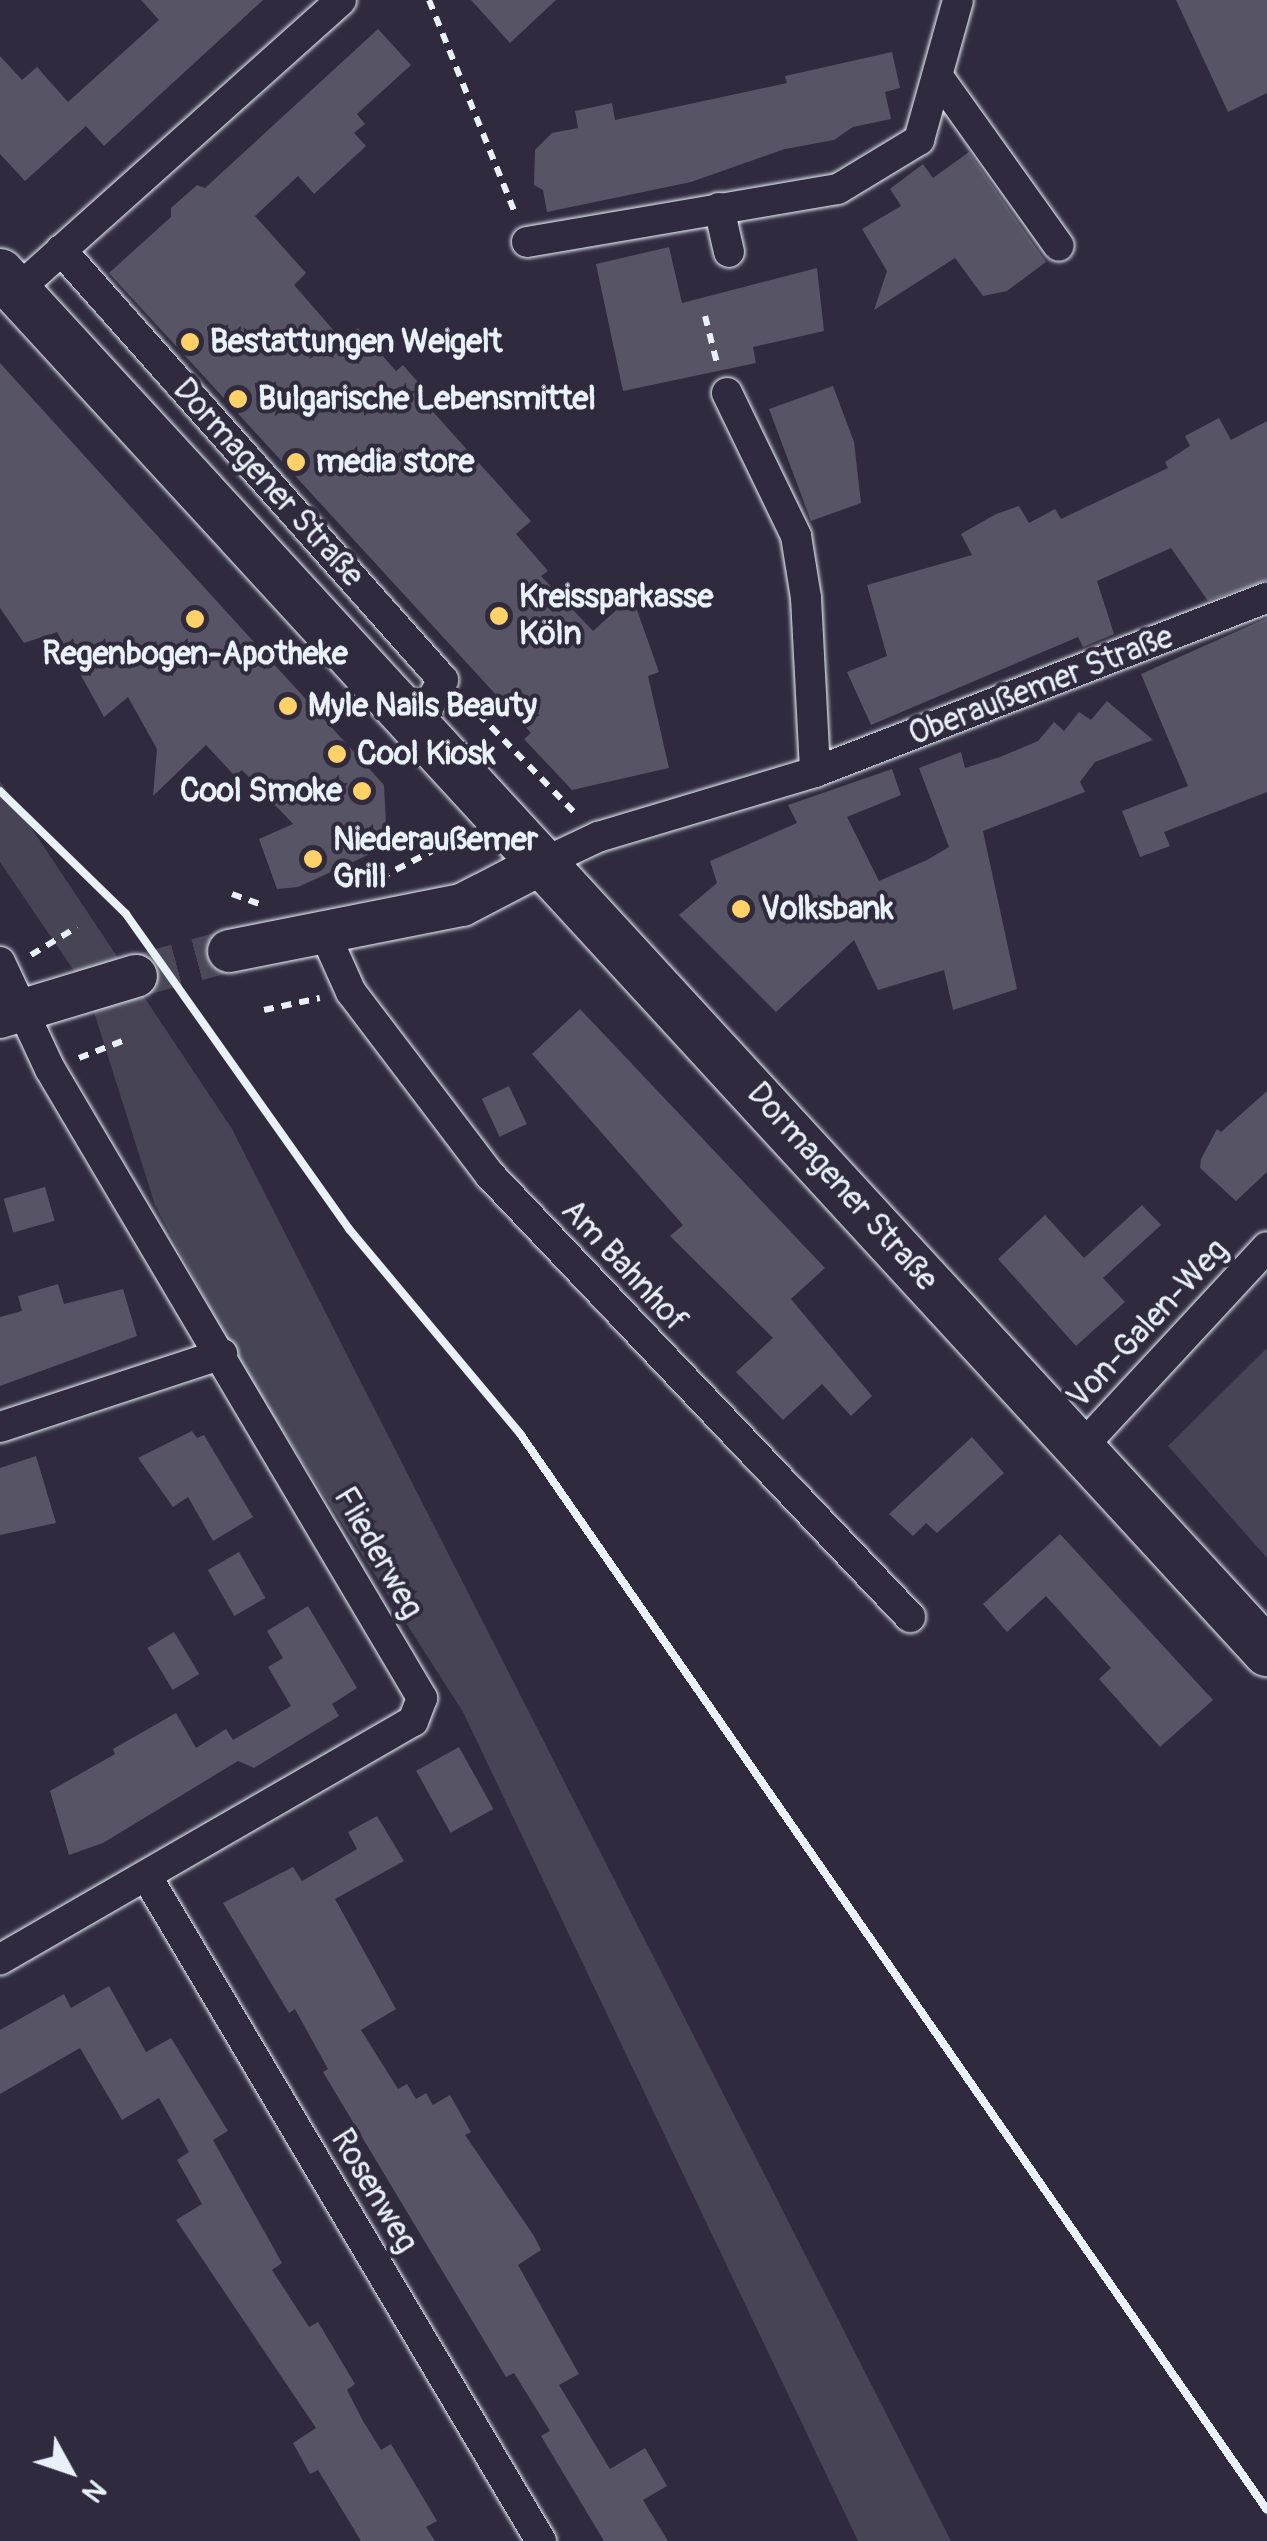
<!DOCTYPE html>
<meta charset="utf-8">
<style>
body{margin:0}
#map{position:relative;width:1267px;height:2541px;overflow:hidden;background:#2f2a3d;font-family:Pangolin,sans-serif}
div>[style]{position:absolute}
.green>*{inset:0;background:#464455}
.building>*{inset:0;background:#575565;transform-origin:0 0}
.secondary-tunnel>*{height:42px;margin-top:-21px;transform-origin:0;background:repeating-linear-gradient(90deg,#4b4859 0 42px,transparent 0 63px)}
.path>*{height:6px;margin-top:-3px;transform-origin:0;background:repeating-linear-gradient(90deg,#e8f1f8 0 10px,transparent 0 18px)}
.roads{filter:drop-shadow(0 0 2px #e8f1f8) drop-shadow(0 0 2px #e8f1f8)}
.street>*{height:30px;margin:-15px;padding:0 15px;transform-origin:15px;border-radius:15px;background:#2f2a3d}
.secondary>*{height:42px;margin:-21px;padding:0 21px;transform-origin:21px;border-radius:21px;background:#2f2a3d}
.primary>*{height:48px;margin:-24px;padding:0 24px;transform-origin:24px;border-radius:24px;background:#2f2a3d}
.rail>*{height:8px;margin:-4px;padding:0 4px;transform-origin:4px;border-radius:4px;background:#e8f1f8}
.dots>*{width:28px;height:28px;translate:-50% -50%;box-sizing:border-box;border:5px solid #2f2a3d;border-radius:50%}
span{translate:-50% -50%;white-space:nowrap;text-align:center;line-height:1.15;-webkit-text-stroke:8px #2f2a3d;paint-order:stroke}
.poi-label{font-size:32px;color:#e8f1f8;font-weight:700}
.left{translate:0 -50%;text-align:left}
.right{translate:-100% -50%;text-align:right}
.street-label{font-size:32px;color:#e8f1f8}
.north{position:absolute;left:20px;top:2421px;width:100px;height:100px;-webkit-text-stroke:8px #2f2a3d;paint-order:stroke;rotate:130deg;font-size:28px;font-weight:700;line-height:40px;text-align:center;color:#e8f1f8}
.north::after{content:'';display:block;margin:auto;width:35px;height:45px;background:#e8f1f8;clip-path:polygon(50% 0,100% 100%,50% 72%,0 100%)}
</style>
<div id="map">
<div class="green">
<div style="clip-path:polygon(0 781px,232px 1129px,951px 2541px,858px 2541px,463px 1712px,240px 1364px,155px 1205px,87px 990px,0 862px)"></div>
<div style="clip-path:polygon(1267px 1348px,1267px 1558px,1168px 1446px)"></div>
</div>
<div class="building">
<div style="clip-path:polygon(141px 0,263px 0,104px 146px,86px 126px,25px 181px,0 154px,0 56px,22px 80px,37px 67px,68px 102px,159px 20px)"></div>
<div style="clip-path:polygon(471px 0,556px 0,510px 43px)"></div>
<div style="clip-path:polygon(1176px 0,1267px 0,1267px 93px,1228px 112px)"></div>
<div style="clip-path:polygon(378px 29px,411px 65px,357px 114px,365px 124px,354px 133px,366px 146px,314px 194px,298px 176px,255px 216px,306px 273px,294px 285px,343px 341px,358px 328px,396px 371px,403px 365px,423px 388px,417px 394px,531px 521px,516px 534px,548px 571px,541px 576px,593px 631px,632px 596px,659px 672px,648px 676px,669px 768px,572px 790px,524px 739px,531px 733px,109px 273px,171px 217px,171px 208px,197px 185px,205px 188px)"></div>
<div style="clip-path:polygon(892px 52px,900px 88px,885px 92px,891px 119px,853px 127px,834px 140px,785px 149px,691px 182px,547px 212px,543px 190px,534px 185px,535px 150px,552px 133px,578px 128px,575px 111px,612px 103px,615px 120px,787px 83px,785px 76px)"></div>
<div style="clip-path:polygon(969px 152px,1046px 262px,1007px 291px,983px 296px,955px 258px,874px 310px,887px 271px,862px 229px,901px 206px,890px 189px,923px 164px,933px 178px)"></div>
<div style="clip-path:polygon(669px 247px,682px 303px,817px 268px,824px 331px,753px 347px,756px 363px,623px 391px,596px 264px)"></div>
<div style="clip-path:polygon(0 363px,384px 785px,386px 824px,368px 855px,298px 887px,277px 889px,259px 839px,293px 824px,242px 770px,235px 776px,206px 745px,153px 796px,157px 749px,128px 697px,104px 717px,57px 632px,24px 643px,0 608px)"></div>
<div style="clip-path:polygon(833px 386px,854px 442px,861px 503px,811px 521px,769px 409px)"></div>
<div style="clip-path:polygon(1219px 418px,1231px 440px,1267px 421px,1267px 580px,1208px 601px,1171px 548px,1097px 581px,1114px 634px,1083px 647px,1078px 637px,871px 725px,847px 672px,887px 656px,867px 585px,972px 555px,961px 534px,996px 514px,1019px 506px,1029px 523px,1055px 509px,1061px 519px,1168px 468px,1165px 462px,1190px 446px,1185px 436px)"></div>
<div style="clip-path:polygon(1267px 618px,1267px 792px,1164px 832px,1170px 846px,1140px 857px,1122px 811px,1188px 786px,1141px 674px)"></div>
<div style="clip-path:polygon(1107px 701px,1153px 740px,1095px 762px,1080px 782px,1085px 792px,983px 831px,1017px 989px,953px 1010px,944px 970px,878px 990px,854px 940px,776px 1012px,679px 915px,717px 883px,710px 861px,797px 823px,788px 805px,892px 769px,901px 795px,847px 817px,879px 881px,927px 860px,949px 847px,919px 768px,961px 752px,965px 768px,1000px 757px,1038px 741px,1054px 722px,1064px 731px,1079px 712px,1091px 720px)"></div>
<div style="clip-path:polygon(580px 1009px,825px 1268px,791px 1299px,872px 1396px,851px 1416px,822px 1384px,783px 1420px,736px 1372px,773px 1338px,670px 1236px,683px 1225px,532px 1054px)"></div>
<div style="left:509px;top:1086px;width:42px;height:30px;rotate:65deg"></div>
<div style="clip-path:polygon(1267px 1091px,1267px 1172px,1236px 1201px,1200px 1168px,1201px 1159px,1217px 1129px,1221px 1132px)"></div>
<div style="left:45px;top:1187px;width:35px;height:43px;rotate:74deg"></div>
<div style="clip-path:polygon(1142px 1205px,1161px 1225px,1103px 1278px,1125px 1302px,1076px 1346px,998px 1259px,1045px 1215px,1084px 1258px)"></div>
<div style="clip-path:polygon(58px 1284px,64px 1304px,123px 1289px,137px 1336px,0 1386px,0 1317px,22px 1311px,18px 1296px)"></div>
<div style="clip-path:polygon(192px 1431px,197px 1438px,204px 1435px,253px 1517px,213px 1541px,188px 1497px,173px 1507px,138px 1458px)"></div>
<div style="clip-path:polygon(972px 1437px,1004px 1473px,937px 1533px,926px 1523px,913px 1536px,889px 1514px)"></div>
<div style="clip-path:polygon(36px 1456px,56px 1523px,0 1535px,0 1468px)"></div>
<div style="clip-path:polygon(1060px 1534px,1213px 1700px,1160px 1747px,1099px 1679px,1111px 1668px,1046px 1596px,1007px 1632px,983px 1604px)"></div>
<div style="left:239px;top:1552px;width:53px;height:36px;rotate:60deg"></div>
<div style="clip-path:polygon(308px 1606px,357px 1688px,332px 1704px,339px 1716px,254px 1768px,238px 1761px,103px 1843px,69px 1855px,50px 1791px,115px 1754px,113px 1749px,176px 1713px,196px 1748px,226px 1729px,233px 1740px,291px 1706px,268px 1667px,283px 1658px,267px 1631px)"></div>
<div style="left:174px;top:1632px;width:49px;height:31px;rotate:59deg"></div>
<div style="left:459px;top:1747px;width:71px;height:49px;rotate:61deg"></div>
<div style="clip-path:polygon(377px 1816px,404px 1861px,335px 1899px,396px 2009px,361px 2030px,398px 2089px,407px 2084px,416px 2099px,426px 2093px,433px 2105px,450px 2095px,471px 2132px,465px 2135px,534px 2236px,541px 2250px,518px 2265px,579px 2374px,559px 2385px,610px 2469px,645px 2448px,667px 2486px,643px 2500px,668px 2541px,604px 2541px,541px 2436px,550px 2431px,514px 2373px,506px 2377px,323px 2072px,328px 2069px,295px 2009px,289px 2013px,223px 1903px,293px 1867px,302px 1881px,357px 1849px,348px 1832px)"></div>
<div style="clip-path:polygon(109px 1986px,146px 2052px,171px 2038px,228px 2131px,213px 2140px,282px 2263px,272px 2270px,309px 2327px,318px 2322px,355px 2384px,347px 2390px,363px 2421px,381px 2450px,391px 2444px,437px 2521px,426px 2527px,435px 2541px,361px 2541px,318px 2470px,310px 2474px,293px 2443px,316px 2428px,176px 2220px,202px 2204px,177px 2160px,189px 2152px,159px 2098px,122px 2120px,80px 2048px,0 2094px,0 2030px,64px 1994px,71px 2008px)"></div>
</div>
<div class="secondary-tunnel">
<div style="left:136px;top:976px;width:96px;rotate:-15deg"></div>
</div>
<div class="path">
<div style="left:429px;top:0;width:230px;rotate:68deg"></div>
<div style="left:705px;top:316px;width:49px;rotate:75.7deg"></div>
<div style="left:466px;top:701px;width:158px;rotate:45.8deg"></div>
<div style="left:380px;top:878px;width:63px;rotate:-27.4deg"></div>
<div style="left:232px;top:894px;width:29px;rotate:20deg"></div>
<div style="left:31px;top:955px;width:54px;rotate:-31.3deg"></div>
<div style="left:264px;top:1010px;width:57px;rotate:-12.1deg"></div>
<div style="left:79px;top:1058px;width:49px;rotate:-21.4deg"></div>
</div>
<div class="roads">
<div class="street">
<div style="left:939px;top:78px;width:206px;rotate:54.5deg"></div>
<div style="left:719px;top:208px;width:45px;rotate:77.2deg"></div>
<div style="left:527px;top:242px;width:315px;rotate:-9.7deg"></div>
<div style="left:838px;top:189px;width:95px;rotate:-31.2deg"></div>
<div style="left:919px;top:140px;width:145px;rotate:-74.4deg"></div>
<div style="left:61px;top:250px;width:575px;rotate:48.38deg"></div>
<div style="left:443px;top:680px;width:48px;rotate:119.7deg"></div>
<div style="left:16px;top:291px;width:436px;rotate:-41.8deg"></div>
<div style="left:727px;top:393px;width:159px;rotate:64.2deg"></div>
<div style="left:796px;top:536px;width:63px;rotate:80.8deg"></div>
<div style="left:806px;top:598px;width:174px;rotate:87deg"></div>
<div style="left:545px;top:862px;width:59px;rotate:-25.3deg"></div>
<div style="left:598px;top:837px;width:227px;rotate:-16.7deg"></div>
<div style="left:815px;top:772px;width:484px;rotate:-21.1deg"></div>
<div style="left:325px;top:934px;width:64px;rotate:65.9deg"></div>
<div style="left:351px;top:992px;width:230px;rotate:52.8deg"></div>
<div style="left:490px;top:1175px;width:610px;rotate:46.46deg"></div>
<div style="left:0;top:962px;width:118px;rotate:65deg"></div>
<div style="left:50px;top:1069px;width:731px;rotate:59.4deg"></div>
<div style="left:422px;top:1698px;width:25px;rotate:111deg"></div>
<div style="left:413px;top:1721px;width:477px;rotate:150deg"></div>
<div style="left:0;top:1427px;width:234px;rotate:-18.2deg"></div>
<div style="left:1080px;top:1449px;width:275px;rotate:-47.2deg"></div>
<div style="left:147px;top:1877px;width:772px;rotate:59.32deg"></div>
</div>
<div class="secondary">
<div style="left:229px;top:951px;width:237px;rotate:-11.2deg"></div>
<div style="left:462px;top:905px;width:93px;rotate:-27.4deg"></div>
<div style="left:0;top:1017px;width:142px;rotate:-16.8deg"></div>
</div>
<div class="primary">
<div style="left:0;top:273px;width:1873px;rotate:47.42deg"></div>
</div>
</div>
<div class="rail">
<div style="left:0;top:791px;width:176px;rotate:44.3deg"></div>
<div style="left:126px;top:914px;width:386px;rotate:54.7deg"></div>
<div style="left:349px;top:1229px;width:268px;rotate:50.1deg"></div>
<div style="left:521px;top:1435px;width:1308px;rotate:55.24deg"></div>
</div>
<div class="dots">
<div style="left:190px;top:342px;background:#ffd166"></div>
<div style="left:238px;top:399px;background:#ffd166"></div>
<div style="left:296px;top:462px;background:#ffd166"></div>
<div style="left:499px;top:616px;background:#ffd166"></div>
<div style="left:195px;top:619px;background:#ffd166"></div>
<div style="left:288px;top:706px;background:#ffd166"></div>
<div style="left:337px;top:754px;background:#ffd166"></div>
<div style="left:362px;top:791px;background:#ffd166"></div>
<div style="left:313px;top:859px;background:#ffd166"></div>
<div style="left:741px;top:909px;background:#ffd166"></div>
</div>
<div class="poi-label">
<span class="left" style="left:210px;top:342px">Bestattungen Weigelt</span>
<span class="left" style="left:258px;top:399px">Bulgarische Lebensmittel</span>
<span class="left" style="left:316px;top:462px">media store</span>
<span class="left" style="left:519px;top:616px">Kreissparkasse<br>Köln</span>
<span style="left:195px;top:654px">Regenbogen-Apotheke</span>
<span class="left" style="left:308px;top:706px">Myle Nails Beauty</span>
<span class="left" style="left:357px;top:754px">Cool Kiosk</span>
<span class="right" style="left:342px;top:791px">Cool Smoke</span>
<span class="left" style="left:333px;top:859px">Niederaußemer<br>Grill</span>
<span class="left" style="left:761px;top:909px">Volksbank</span>
</div>
<div class="street-label">
<span style="left:268px;top:483px;rotate:48deg">Dormagener Straße</span>
<span style="left:1041px;top:686px;rotate:-21deg">Oberaußemer Straße</span>
<span style="left:842px;top:1187px;rotate:48deg">Dormagener Straße</span>
<span style="left:624px;top:1266px;rotate:47deg">Am Bahnhof</span>
<span style="left:1148px;top:1324px;rotate:-47deg">Von-Galen-Weg</span>
<span style="left:378px;top:1553px;rotate:60deg">Fliederweg</span>
<span style="left:374px;top:2191px;rotate:59deg">Rosenweg</span>
</div>
<div class="north">N</div>
</div>
